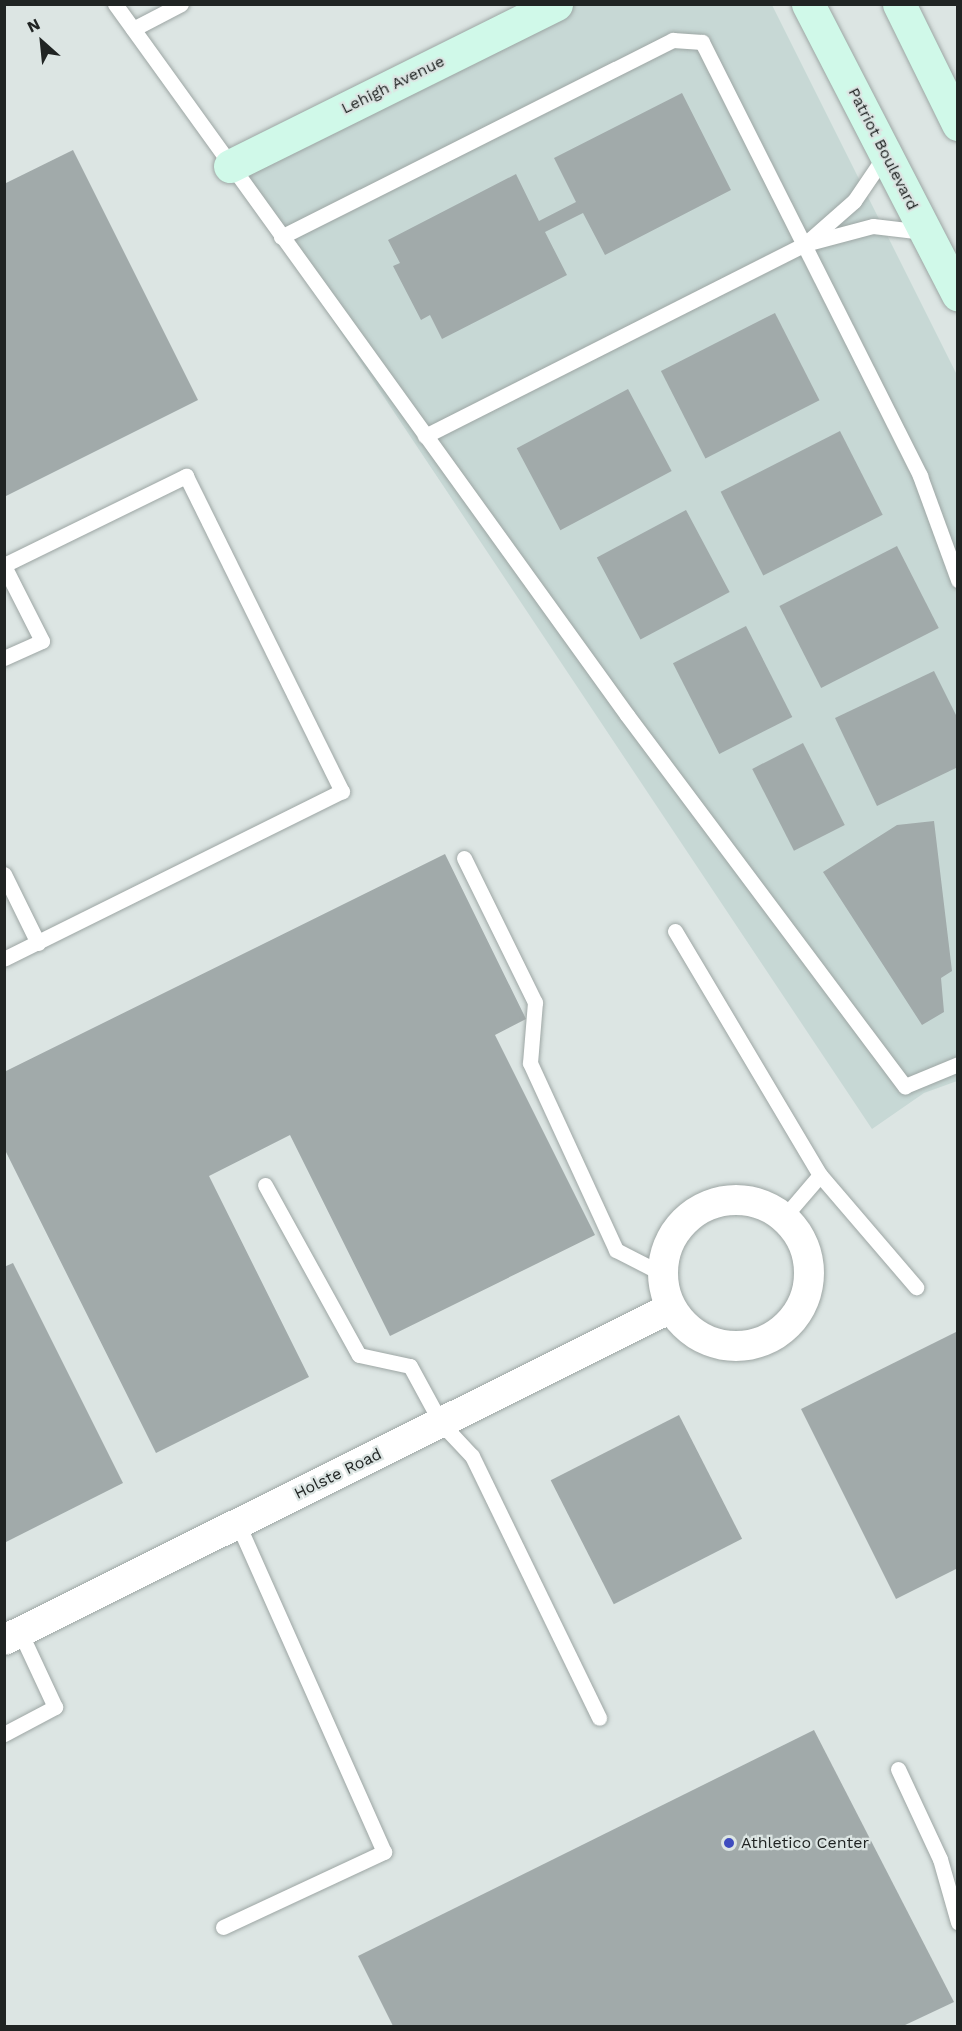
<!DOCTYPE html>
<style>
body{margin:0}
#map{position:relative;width:962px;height:2031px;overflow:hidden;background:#dce5e3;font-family:"Work Sans",sans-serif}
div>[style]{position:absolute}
.built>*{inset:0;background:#c7d8d5}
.building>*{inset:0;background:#a1aaaa;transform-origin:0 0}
.roads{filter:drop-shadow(0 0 2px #9da6a4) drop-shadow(0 0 2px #9da6a4)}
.lane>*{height:15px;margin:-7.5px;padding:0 7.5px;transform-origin:7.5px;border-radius:7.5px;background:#fff}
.street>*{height:30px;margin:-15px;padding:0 15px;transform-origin:15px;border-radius:15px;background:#fff}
.street>.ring{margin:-15px;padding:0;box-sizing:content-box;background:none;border:30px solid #fff;border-radius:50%}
.secondary>*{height:33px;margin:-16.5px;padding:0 16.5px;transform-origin:16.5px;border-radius:16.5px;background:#d0f9e9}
.dots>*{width:16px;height:16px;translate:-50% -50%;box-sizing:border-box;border:3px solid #dce5e3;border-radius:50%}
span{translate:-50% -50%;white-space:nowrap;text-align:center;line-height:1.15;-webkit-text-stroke:4.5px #dce5e3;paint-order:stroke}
.street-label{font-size:16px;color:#202423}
.poi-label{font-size:16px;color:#202423}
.left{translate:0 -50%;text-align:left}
.frame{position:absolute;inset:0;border:6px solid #202423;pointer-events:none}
.north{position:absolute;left:12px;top:12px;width:60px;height:60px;-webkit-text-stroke:4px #dce5e3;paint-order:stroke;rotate:333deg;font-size:16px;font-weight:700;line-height:24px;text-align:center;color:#202423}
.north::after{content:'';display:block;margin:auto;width:21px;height:27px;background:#202423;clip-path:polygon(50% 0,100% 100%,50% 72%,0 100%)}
</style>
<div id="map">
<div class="built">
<div style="clip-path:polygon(556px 5px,772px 5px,957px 375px,957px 1081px,924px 1093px,872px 1129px,230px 166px)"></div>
</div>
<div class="building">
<div style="clip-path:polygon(682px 93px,731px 190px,605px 255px,583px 213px,545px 232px,567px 275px,442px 339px,430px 315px,421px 320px,393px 266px,400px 263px,388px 240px,516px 174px,539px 221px,576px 202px,554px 158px)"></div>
<div style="clip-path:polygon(73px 150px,198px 400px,4px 497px,4px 184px)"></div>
<div style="left:775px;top:313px;width:98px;height:128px;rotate:63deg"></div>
<div style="left:628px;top:389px;width:93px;height:126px;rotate:62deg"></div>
<div style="left:840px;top:431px;width:94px;height:134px;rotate:63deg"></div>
<div style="left:686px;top:510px;width:93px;height:101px;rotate:62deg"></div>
<div style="left:897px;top:546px;width:92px;height:132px;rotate:63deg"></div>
<div style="left:746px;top:626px;width:102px;height:82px;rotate:63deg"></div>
<div style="clip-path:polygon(934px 671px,958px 719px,958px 767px,877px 806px,835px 718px)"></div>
<div style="left:803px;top:743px;width:92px;height:57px;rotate:63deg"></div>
<div style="clip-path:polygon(934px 821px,952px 971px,941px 978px,944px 1012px,922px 1025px,823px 872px,897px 825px)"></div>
<div style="clip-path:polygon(445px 854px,526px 1019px,495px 1035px,595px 1235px,390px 1336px,290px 1135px,209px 1176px,309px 1377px,156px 1453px,4px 1148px,4px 1072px)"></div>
<div style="clip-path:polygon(13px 1263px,123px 1483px,4px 1543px,4px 1267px)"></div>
<div style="clip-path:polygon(958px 1331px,958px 1568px,896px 1599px,801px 1409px)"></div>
<div style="left:679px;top:1415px;width:139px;height:144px;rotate:63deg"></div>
<div style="clip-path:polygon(814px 1730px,954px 2002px,903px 2026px,393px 2026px,358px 1956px)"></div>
</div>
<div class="roads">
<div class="lane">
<div style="left:115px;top:4px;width:876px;rotate:54.24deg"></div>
<div style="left:627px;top:715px;width:464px;rotate:53.2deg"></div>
<div style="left:905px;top:1086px;width:57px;rotate:-22.5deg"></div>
<div style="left:133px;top:29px;width:54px;rotate:-27.5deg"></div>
<div style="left:886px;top:154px;width:57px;rotate:124.2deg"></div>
<div style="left:854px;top:201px;width:65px;rotate:138.7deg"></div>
<div style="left:805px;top:244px;width:70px;rotate:-14.8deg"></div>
<div style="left:873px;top:226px;width:51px;rotate:6.7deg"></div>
<div style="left:281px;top:237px;width:439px;rotate:-26.7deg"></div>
<div style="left:673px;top:40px;width:29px;rotate:4deg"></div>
<div style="left:702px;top:42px;width:486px;rotate:63.3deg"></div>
<div style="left:920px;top:476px;width:111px;rotate:69.9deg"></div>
<div style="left:425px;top:436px;width:426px;rotate:-26.8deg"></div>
<div style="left:4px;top:565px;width:203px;rotate:-26.1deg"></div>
<div style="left:186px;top:476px;width:352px;rotate:63.7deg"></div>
<div style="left:342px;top:791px;width:377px;rotate:153.6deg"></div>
<div style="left:4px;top:566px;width:84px;rotate:63.1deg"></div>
<div style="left:42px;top:641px;width:42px;rotate:155.9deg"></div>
<div style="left:464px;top:858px;width:161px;rotate:63.8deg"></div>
<div style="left:535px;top:1002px;width:61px;rotate:94.7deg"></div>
<div style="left:530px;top:1063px;width:206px;rotate:65.3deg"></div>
<div style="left:616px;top:1250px;width:53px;rotate:27.1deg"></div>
<div style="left:4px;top:874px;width:77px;rotate:63.8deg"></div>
<div style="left:675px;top:931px;width:284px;rotate:59.3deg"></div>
<div style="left:820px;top:1175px;width:55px;rotate:130.6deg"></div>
<div style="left:820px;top:1175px;width:148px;rotate:49.4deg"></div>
<div style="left:265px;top:1185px;width:194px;rotate:61.1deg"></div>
<div style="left:359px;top:1355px;width:52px;rotate:12.2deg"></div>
<div style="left:410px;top:1366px;width:65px;rotate:61.5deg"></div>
<div style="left:441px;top:1423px;width:45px;rotate:46.8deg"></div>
<div style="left:472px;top:1456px;width:291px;rotate:64.1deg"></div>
<div style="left:4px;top:1734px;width:58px;rotate:-27.9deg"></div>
<div style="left:55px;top:1707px;width:83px;rotate:-115deg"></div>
<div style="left:898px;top:1769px;width:99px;rotate:65deg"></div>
<div style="left:940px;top:1859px;width:66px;rotate:74.1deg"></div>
<div style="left:223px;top:1927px;width:178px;rotate:-25deg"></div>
<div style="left:384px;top:1852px;width:359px;rotate:-114deg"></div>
</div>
<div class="street">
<div class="ring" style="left:663px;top:1200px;width:116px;height:116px"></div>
<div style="left:4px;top:1640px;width:745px;rotate:-26.46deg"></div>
</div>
<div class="secondary">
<div style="left:808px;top:4px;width:327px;rotate:62.7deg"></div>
<div style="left:899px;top:4px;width:134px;rotate:63.8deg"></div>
<div style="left:230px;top:166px;width:364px;rotate:-26.4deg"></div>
</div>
</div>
<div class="dots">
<div style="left:729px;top:1843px;background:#3e4cbf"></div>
</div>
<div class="street-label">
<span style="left:393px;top:85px;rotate:-26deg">Lehigh Avenue</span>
<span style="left:883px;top:149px;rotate:63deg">Patriot Boulevard</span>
<span style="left:338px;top:1474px;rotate:-26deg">Holste Road</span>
</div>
<div class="poi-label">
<span class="left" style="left:741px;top:1843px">Athletico Center</span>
</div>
<div class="frame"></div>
<div class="north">N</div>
</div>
